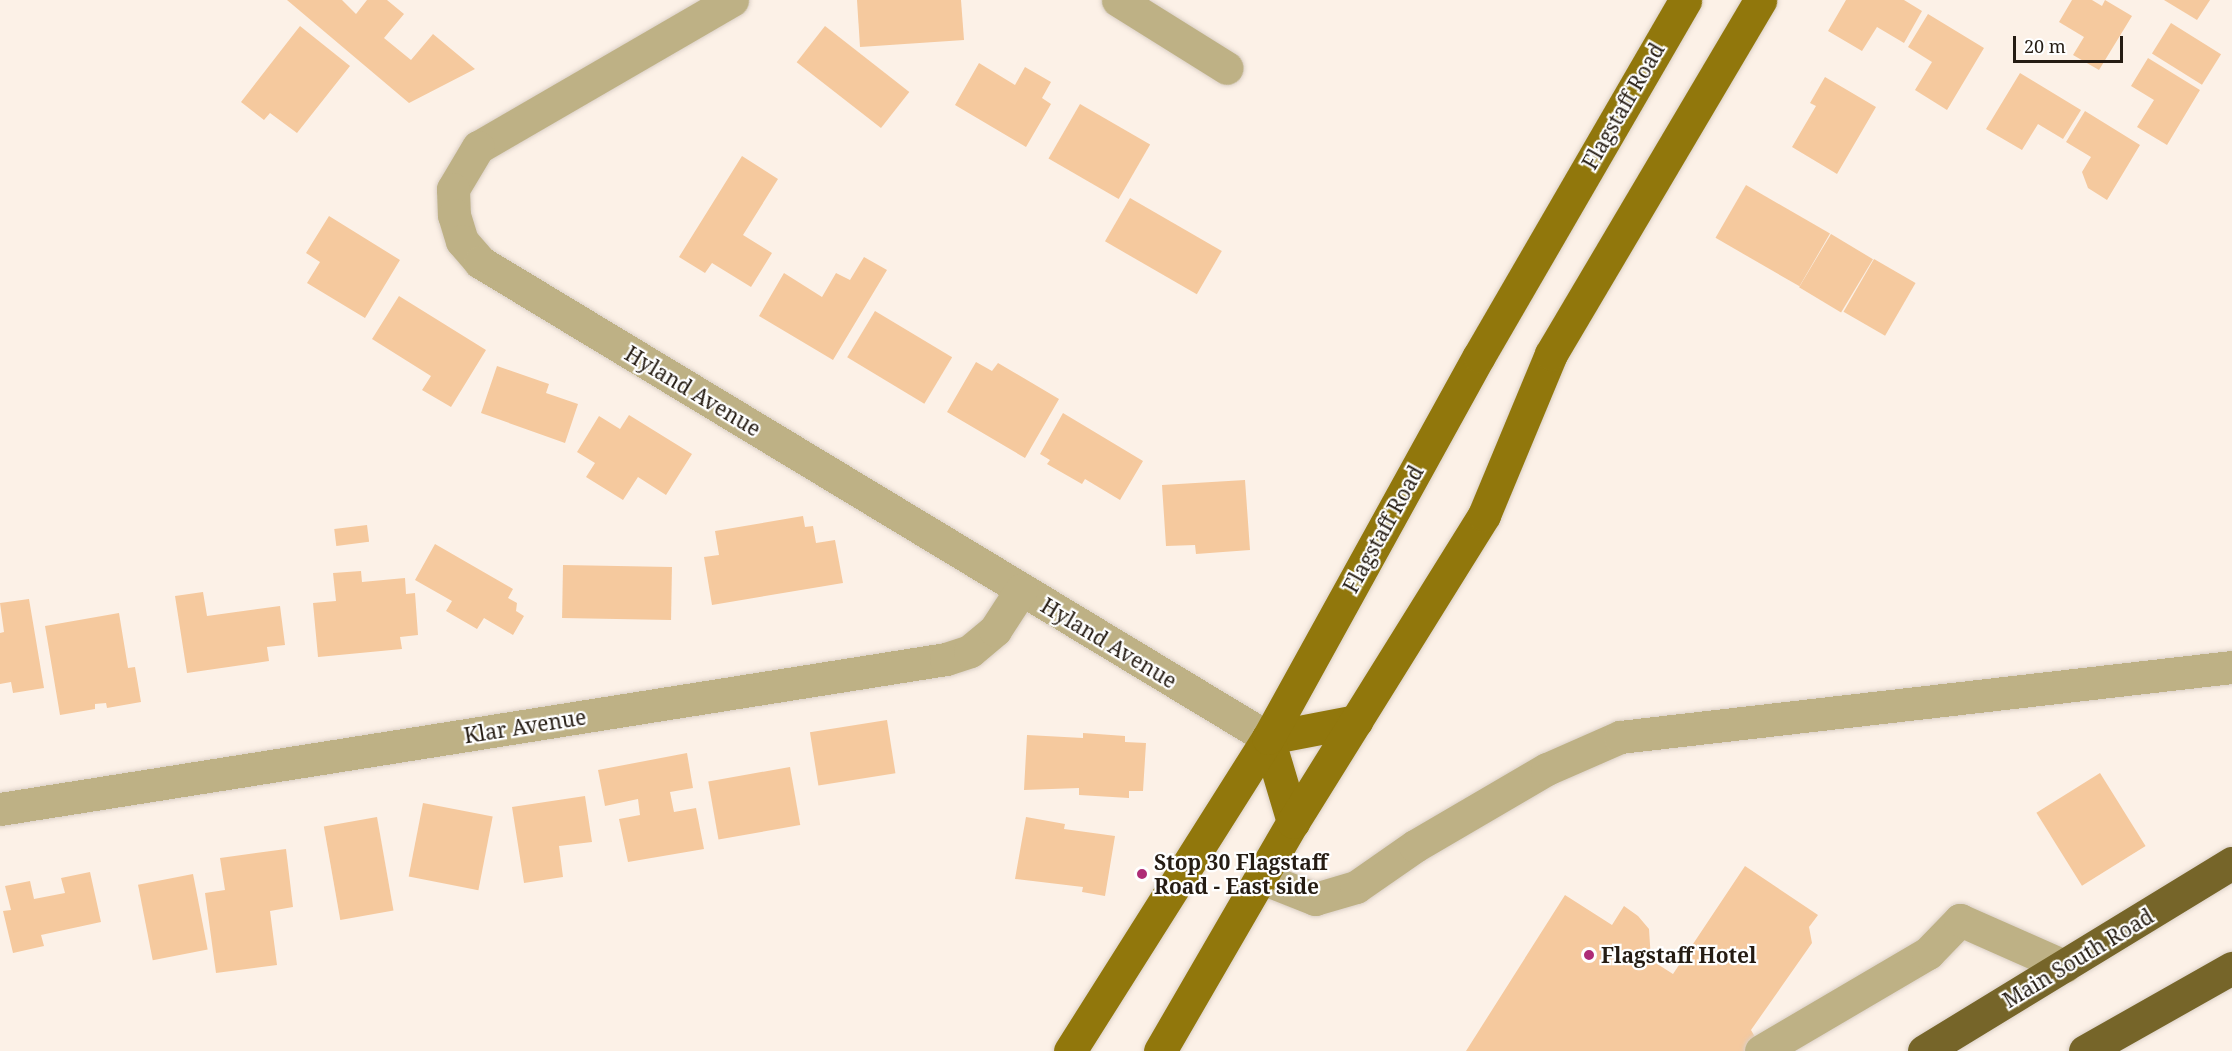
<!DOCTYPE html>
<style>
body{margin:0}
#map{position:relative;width:2232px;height:1051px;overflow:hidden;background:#fcf1e7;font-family:"Noto Serif",serif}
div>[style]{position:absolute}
.building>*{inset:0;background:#f5c99e;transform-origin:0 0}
.roads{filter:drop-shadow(0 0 2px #dacfc5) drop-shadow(0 0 2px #dacfc5)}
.minor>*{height:33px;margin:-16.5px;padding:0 16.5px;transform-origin:16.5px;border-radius:16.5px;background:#beb185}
.major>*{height:33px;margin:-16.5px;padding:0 16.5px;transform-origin:16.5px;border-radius:16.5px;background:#91770c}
.highway>*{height:33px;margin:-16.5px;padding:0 16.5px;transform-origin:16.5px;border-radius:16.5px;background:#766529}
.dots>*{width:16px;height:16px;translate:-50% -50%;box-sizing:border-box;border:3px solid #fff;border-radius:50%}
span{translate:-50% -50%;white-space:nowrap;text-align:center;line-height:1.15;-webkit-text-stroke:4.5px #fff;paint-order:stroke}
.street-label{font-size:21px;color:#251c13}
.poi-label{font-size:21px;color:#251c13;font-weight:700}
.left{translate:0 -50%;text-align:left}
.scale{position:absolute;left:2013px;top:36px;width:110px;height:27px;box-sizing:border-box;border:3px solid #251c13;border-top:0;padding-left:8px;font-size:18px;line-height:21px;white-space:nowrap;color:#251c13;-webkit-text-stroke:4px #fff;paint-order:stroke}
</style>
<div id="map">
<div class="building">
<div style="clip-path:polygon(287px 0,342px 0,356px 14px,367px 0,387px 0,404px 14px,384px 38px,411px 60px,433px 34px,475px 69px,409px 103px)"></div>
<div style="clip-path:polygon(857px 0,961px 0,964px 40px,860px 47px)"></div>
<div style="clip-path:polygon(1846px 0,1904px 0,1922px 11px,1904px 43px,1877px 27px,1862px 51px,1828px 31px)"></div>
<div style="clip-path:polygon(2072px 0,2092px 0,2102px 6px,2105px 0,2132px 16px,2099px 70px,2073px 55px,2084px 37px,2059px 22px)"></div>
<div style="clip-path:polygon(2164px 0,2210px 0,2197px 20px)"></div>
<div style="clip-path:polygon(1928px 14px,1984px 48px,1947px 110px,1915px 90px,1932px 62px,1908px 47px)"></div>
<div style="left:2171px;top:23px;width:59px;height:36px;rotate:32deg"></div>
<div style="clip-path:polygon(300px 26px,350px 66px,297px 133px,270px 113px,264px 120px,241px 102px)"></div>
<div style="left:825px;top:26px;width:107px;height:46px;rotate:38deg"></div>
<div style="clip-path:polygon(2148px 58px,2200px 90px,2167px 145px,2137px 127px,2154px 100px,2131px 86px)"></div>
<div style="clip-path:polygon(979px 63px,1015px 85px,1025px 67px,1051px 82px,1042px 98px,1051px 104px,1026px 147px,955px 105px)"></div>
<div style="clip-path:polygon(2020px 73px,2081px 110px,2063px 139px,2038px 124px,2022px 150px,1986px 129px)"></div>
<div style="clip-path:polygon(1825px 77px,1876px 107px,1837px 174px,1792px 147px,1816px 106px,1810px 103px)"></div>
<div style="left:1080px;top:104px;width:81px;height:63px;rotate:30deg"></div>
<div style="clip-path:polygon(2085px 111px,2140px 145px,2107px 200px,2088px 188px,2082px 172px,2091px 157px,2066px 142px)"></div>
<div style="clip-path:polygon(742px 156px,778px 179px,743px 235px,772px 253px,751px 287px,712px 263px,705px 273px,679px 257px)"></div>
<div style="left:1746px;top:185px;width:97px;height:61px;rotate:30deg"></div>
<div style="left:1130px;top:198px;width:106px;height:50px;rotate:30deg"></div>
<div style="clip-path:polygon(329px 216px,400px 260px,365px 318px,307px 283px,320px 262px,306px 253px)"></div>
<div style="left:1831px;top:234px;width:49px;height:62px;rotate:31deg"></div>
<div style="clip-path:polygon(864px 257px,887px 270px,833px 360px,759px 316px,784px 273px,822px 297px,836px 273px,850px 280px)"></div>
<div style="left:1874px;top:259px;width:48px;height:61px;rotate:30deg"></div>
<div style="clip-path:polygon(399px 296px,486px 350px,451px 407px,422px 390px,431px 376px,372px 339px)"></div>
<div style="left:875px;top:311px;width:90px;height:54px;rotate:31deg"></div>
<div style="clip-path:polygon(976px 362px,992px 371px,998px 363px,1059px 399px,1025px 458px,947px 412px)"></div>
<div style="clip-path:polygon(497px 366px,549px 384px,546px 393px,578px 404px,565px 443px,481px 413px)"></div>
<div style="clip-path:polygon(1063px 413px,1143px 461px,1120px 500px,1085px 479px,1082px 484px,1047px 464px,1050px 460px,1040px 454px)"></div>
<div style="clip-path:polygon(629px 415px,692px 454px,666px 495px,638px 477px,623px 500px,586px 477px,595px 463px,577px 452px,599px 416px,620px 429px)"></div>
<div style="clip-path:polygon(1245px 480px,1250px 550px,1196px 554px,1195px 545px,1166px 546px,1162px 485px)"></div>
<div style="clip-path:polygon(803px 516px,805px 527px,813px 526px,816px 543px,835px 540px,843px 583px,712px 605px,704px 557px,719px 555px,715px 531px)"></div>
<div style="left:367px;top:525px;width:17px;height:33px;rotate:83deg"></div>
<div style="clip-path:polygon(435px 544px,513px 589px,508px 598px,517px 603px,516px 611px,524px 616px,513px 635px,484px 618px,477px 629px,446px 611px,452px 601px,415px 580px)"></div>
<div style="left:563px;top:565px;width:109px;height:53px;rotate:1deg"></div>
<div style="clip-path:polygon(361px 571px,362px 582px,405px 578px,406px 594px,415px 593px,418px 635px,400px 637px,402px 649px,318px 657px,313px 603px,336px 601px,333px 573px)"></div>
<div style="clip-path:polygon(203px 592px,207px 616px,280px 606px,285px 645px,267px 647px,269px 661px,187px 673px,175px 596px)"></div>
<div style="clip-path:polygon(29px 599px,44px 688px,13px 693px,11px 682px,0 684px,0 633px,4px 632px,0 603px)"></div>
<div style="clip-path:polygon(119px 613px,128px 668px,135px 667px,141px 702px,107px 708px,106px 703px,95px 704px,95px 709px,60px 715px,45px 626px)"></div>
<div style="left:887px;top:720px;width:54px;height:78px;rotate:81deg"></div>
<div style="clip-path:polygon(1083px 733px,1125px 736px,1125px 742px,1146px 743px,1143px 791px,1129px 791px,1129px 798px,1079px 795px,1079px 788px,1024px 790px,1027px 735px,1083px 738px)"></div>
<div style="clip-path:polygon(687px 753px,693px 788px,670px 792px,674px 812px,696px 808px,704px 849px,628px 862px,619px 819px,640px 815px,638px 799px,605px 806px,598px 770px)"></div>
<div style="left:790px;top:767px;width:59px;height:83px;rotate:80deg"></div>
<div style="left:2100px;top:773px;width:86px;height:75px;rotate:58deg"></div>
<div style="clip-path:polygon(585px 796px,592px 842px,559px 846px,563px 877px,524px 883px,512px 807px)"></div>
<div style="left:423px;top:803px;width:71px;height:75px;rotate:11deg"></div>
<div style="left:377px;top:817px;width:95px;height:54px;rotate:80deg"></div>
<div style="clip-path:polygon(1026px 817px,1065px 824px,1064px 829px,1115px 836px,1105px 896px,1082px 892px,1083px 887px,1015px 879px)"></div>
<div style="clip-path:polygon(286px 849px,293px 907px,270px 911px,277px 965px,216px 973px,205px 893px,225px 890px,220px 858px)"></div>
<div style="clip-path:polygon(1745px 866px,1818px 915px,1809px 927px,1812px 943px,1751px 1030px,1763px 1051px,1466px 1051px,1565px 895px,1612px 925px,1624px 906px,1638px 916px,1649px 929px,1651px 960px,1673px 974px)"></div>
<div style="clip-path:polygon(90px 872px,101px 922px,41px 935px,44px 946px,13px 953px,3px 911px,11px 910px,5px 886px,30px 881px,34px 899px,65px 893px,61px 878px)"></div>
<div style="left:193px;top:874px;width:77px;height:56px;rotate:79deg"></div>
</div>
<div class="roads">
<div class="minor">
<div style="left:732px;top:0;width:293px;rotate:149.9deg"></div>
<div style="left:478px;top:147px;width:49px;rotate:120.8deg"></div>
<div style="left:453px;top:189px;width:26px;rotate:88deg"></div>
<div style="left:454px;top:215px;width:27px;rotate:73deg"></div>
<div style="left:462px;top:241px;width:28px;rotate:49deg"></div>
<div style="left:480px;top:262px;width:921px;rotate:31.13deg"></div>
<div style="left:1118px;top:0;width:128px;rotate:32deg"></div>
<div style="left:0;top:809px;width:958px;rotate:-9.01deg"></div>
<div style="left:946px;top:659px;width:25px;rotate:-18deg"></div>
<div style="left:970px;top:651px;width:33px;rotate:-40deg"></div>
<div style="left:995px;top:630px;width:48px;rotate:-57deg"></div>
<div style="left:1262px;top:878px;width:57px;rotate:21.6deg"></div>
<div style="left:1315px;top:899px;width:43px;rotate:-16.3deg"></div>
<div style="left:1356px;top:887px;width:72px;rotate:-34.8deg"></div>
<div style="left:1415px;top:846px;width:153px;rotate:-30.3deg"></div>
<div style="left:1547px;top:769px;width:80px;rotate:-23.7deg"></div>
<div style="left:1620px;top:737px;width:616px;rotate:-6.53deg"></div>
<div style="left:1761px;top:1051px;width:194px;rotate:-30.4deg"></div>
<div style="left:1928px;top:953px;width:46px;rotate:-45.9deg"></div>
<div style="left:1960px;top:920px;width:114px;rotate:23.9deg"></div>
</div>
<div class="major">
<div style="left:1268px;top:738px;width:90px;rotate:-10.9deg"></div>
<div style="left:1268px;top:738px;width:88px;rotate:73.4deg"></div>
<div style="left:1070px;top:1051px;width:370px;rotate:-57.7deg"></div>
<div style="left:1268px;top:738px;width:436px;rotate:-61.1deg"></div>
<div style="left:1479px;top:356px;width:411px;rotate:-59.9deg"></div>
<div style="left:1160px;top:1051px;width:265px;rotate:-59.9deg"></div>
<div style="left:1293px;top:822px;width:362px;rotate:-58.1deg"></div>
<div style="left:1484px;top:515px;width:174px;rotate:-67.4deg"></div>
<div style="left:1551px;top:354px;width:411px;rotate:-59.4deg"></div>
</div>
<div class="highway">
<div style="left:1924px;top:1051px;width:361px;rotate:-31.4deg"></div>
<div style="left:2085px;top:1051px;width:169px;rotate:-29.5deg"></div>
</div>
</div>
<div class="dots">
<div style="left:1142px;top:874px;background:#ae2c76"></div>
<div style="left:1589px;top:955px;background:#ae2c76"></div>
</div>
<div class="street-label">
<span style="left:1623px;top:106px;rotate:-60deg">Flagstaff Road</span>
<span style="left:693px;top:391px;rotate:31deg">Hyland Avenue</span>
<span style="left:1383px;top:529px;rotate:-61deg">Flagstaff Road</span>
<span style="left:1109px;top:643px;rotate:31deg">Hyland Avenue</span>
<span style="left:525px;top:726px;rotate:-9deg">Klar Avenue</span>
<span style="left:2078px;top:958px;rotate:-31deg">Main South Road</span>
</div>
<div class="poi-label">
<span class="left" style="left:1154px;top:874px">Stop 30 Flagstaff<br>Road - East side</span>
<span class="left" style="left:1601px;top:955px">Flagstaff Hotel</span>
</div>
<div class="scale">20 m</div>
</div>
